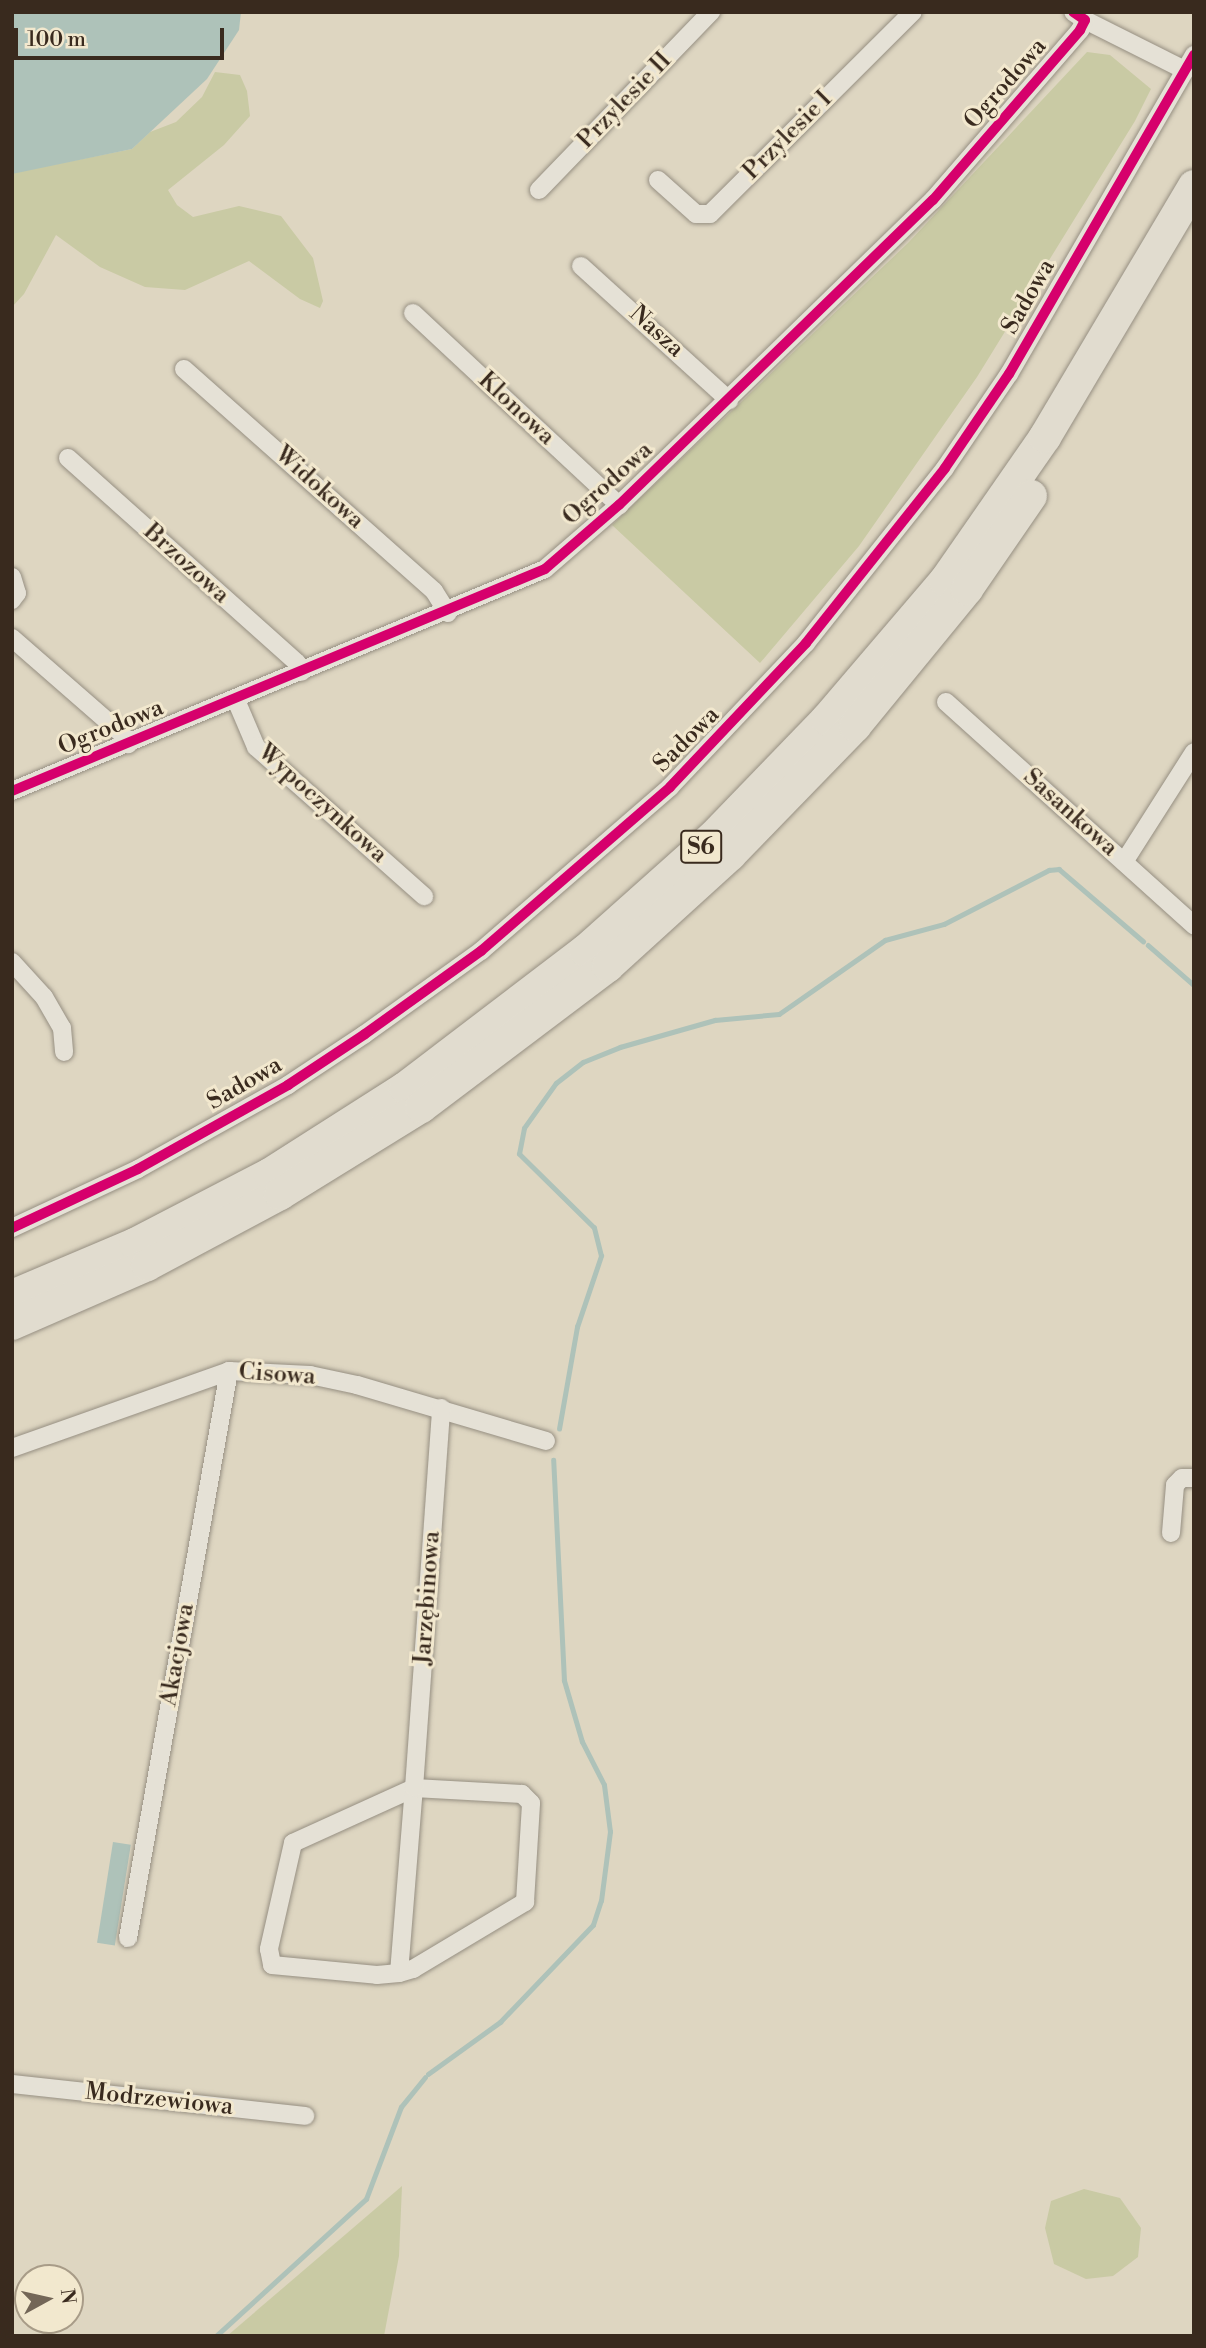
<!DOCTYPE html>
<meta charset="utf-8">
<style>
body{margin:0}
#map{position:relative;width:1206px;height:2348px;overflow:hidden;background:#ded6c1;font-family:"Libre Bodoni",serif}
div>[style]{position:absolute}
.green>*{inset:0;background:#c9caa4}
.water>*{inset:0;background:#aec2b9;transform-origin:0 0}
.stream>*{height:4.5px;margin:-2.25px;padding:0 2.25px;transform-origin:2.25px;border-radius:2.25px;background:#aec2b9}
.roads{filter:drop-shadow(0 0 2px #968f82) drop-shadow(0 0 2px #968f82)}
.street>*{height:18px;margin:-9px;padding:0 9px;transform-origin:9px;border-radius:9px;background:#e5e1d6}
.highway>*{height:32px;margin:-16px;padding:0 16px;transform-origin:16px;border-radius:16px;background:#e1dccf}
.cycleway>*{height:10px;margin:-5px;padding:0 5px;transform-origin:5px;border-radius:5px;background:#d6006c}
span{translate:-50% -50%;white-space:nowrap;text-align:center;line-height:1.15;-webkit-text-stroke:6px #f2e8ce;paint-order:stroke}
.shield-label span{padding:2px 5px;background:#f2e8ce;border:2px solid;border-radius:5px;-webkit-text-stroke-width:0}
.shield-label{font-size:23px;color:#392a1e;font-weight:700}
.street-label{font-size:24px;color:#392a1e}
.frame{position:absolute;inset:0;border:14px solid #392a1e;pointer-events:none}
.north{position:absolute;left:14px;top:2264px;width:70px;height:70px;box-sizing:border-box;background:#f2e8ce;border:2px solid #a89c88;border-radius:50%;rotate:82deg;font-size:19px;font-weight:700;line-height:28px;text-align:center;color:#392a1e}
.north::after{content:'';display:block;margin:auto;width:24px;height:32px;background:#736657;clip-path:polygon(50% 0,100% 100%,50% 72%,0 100%)}
.scale{position:absolute;left:14px;top:28px;width:210px;height:32px;box-sizing:border-box;border:4px solid #392a1e;border-top:0;padding-left:9px;font-size:21px;line-height:24px;white-space:nowrap;color:#392a1e;-webkit-text-stroke:5px #f2e8ce;paint-order:stroke}
</style>
<div id="map">
<div class="green">
<div style="clip-path:polygon(1087px 52px,1110px 55px,1151px 89px,1135px 121px,977px 377px,859px 546px,760px 663px,612px 525px,908px 243px)"></div>
<div style="clip-path:polygon(215px 72px,240px 75px,247px 91px,250px 116px,224px 145px,168px 190px,177px 205px,193px 217px,239px 206px,281px 216px,313px 258px,323px 301px,320px 308px,300px 299px,249px 261px,185px 290px,145px 287px,100px 267px,56px 235px,24px 294px,12px 307px,12px 173px,132px 149px,150px 132px,176px 122px,202px 97px)"></div>
<div style="clip-path:polygon(402px 2186px,399px 2256px,384px 2336px,227px 2336px)"></div>
<div style="clip-path:polygon(1084px 2189px,1120px 2198px,1141px 2228px,1138px 2257px,1113px 2276px,1086px 2279px,1054px 2264px,1045px 2228px,1051px 2201px)"></div>
</div>
<div class="water">
<div style="clip-path:polygon(12px 12px,241px 12px,239px 30px,207px 79px,132px 149px,12px 174px)"></div>
<div style="left:113px;top:1842px;width:18px;height:102px;rotate:9deg"></div>
</div>
<div class="stream">
<div style="left:1148px;top:945px;width:61px;rotate:41deg"></div>
<div style="left:559px;top:1429px;width:104px;rotate:-80deg"></div>
<div style="left:577px;top:1327px;width:75px;rotate:-71.3deg"></div>
<div style="left:601px;top:1256px;width:29px;rotate:-104deg"></div>
<div style="left:594px;top:1228px;width:105px;rotate:-135.4deg"></div>
<div style="left:519px;top:1154px;width:26px;rotate:-79deg"></div>
<div style="left:524px;top:1128px;width:55px;rotate:-54.6deg"></div>
<div style="left:556px;top:1083px;width:34px;rotate:-38deg"></div>
<div style="left:583px;top:1062px;width:40px;rotate:-22deg"></div>
<div style="left:620px;top:1047px;width:99px;rotate:-15.9deg"></div>
<div style="left:715px;top:1020px;width:64px;rotate:-5.4deg"></div>
<div style="left:779px;top:1014px;width:129px;rotate:-34.9deg"></div>
<div style="left:885px;top:940px;width:61px;rotate:-15.2deg"></div>
<div style="left:944px;top:924px;width:118px;rotate:-27.2deg"></div>
<div style="left:1049px;top:870px;width:10px;rotate:-6deg"></div>
<div style="left:1059px;top:869px;width:111px;rotate:40.6deg"></div>
<div style="left:428px;top:2074px;width:89px;rotate:-35.8deg"></div>
<div style="left:500px;top:2022px;width:134px;rotate:-46.2deg"></div>
<div style="left:593px;top:1925px;width:25px;rotate:-72deg"></div>
<div style="left:601px;top:1901px;width:70px;rotate:-82.6deg"></div>
<div style="left:610px;top:1832px;width:47px;rotate:-97.3deg"></div>
<div style="left:604px;top:1785px;width:48px;rotate:-117.1deg"></div>
<div style="left:582px;top:1742px;width:64px;rotate:-106.4deg"></div>
<div style="left:564px;top:1681px;width:221px;rotate:-92.8deg"></div>
<div style="left:216px;top:2336px;width:203px;rotate:-42.4deg"></div>
<div style="left:366px;top:2199px;width:98px;rotate:-69.2deg"></div>
<div style="left:401px;top:2107px;width:38px;rotate:-51deg"></div>
</div>
<div class="roads">
<div class="street">
<div style="left:1085px;top:20px;width:112px;rotate:26.6deg"></div>
<div style="left:658px;top:180px;width:51px;rotate:41.8deg"></div>
<div style="left:696px;top:214px;width:14px"></div>
<div style="left:710px;top:214px;width:286px;rotate:-44.9deg"></div>
<div style="left:539px;top:190px;width:248px;rotate:-46deg"></div>
<div style="left:581px;top:266px;width:200px;rotate:42.2deg"></div>
<div style="left:413px;top:313px;width:282px;rotate:43deg"></div>
<div style="left:184px;top:369px;width:334px;rotate:41.6deg"></div>
<div style="left:434px;top:591px;width:26px;rotate:58deg"></div>
<div style="left:68px;top:458px;width:307px;rotate:41.8deg"></div>
<div style="left:297px;top:663px;width:10px;rotate:61deg"></div>
<div style="left:12px;top:577px;width:17px;rotate:73deg"></div>
<div style="left:17px;top:593px;width:9px;rotate:126deg"></div>
<div style="left:12px;top:638px;width:146px;rotate:41.1deg"></div>
<div style="left:122px;top:734px;width:12px;rotate:59deg"></div>
<div style="left:236px;top:700px;width:51px;rotate:66.9deg"></div>
<div style="left:256px;top:747px;width:225px;rotate:41.6deg"></div>
<div style="left:946px;top:702px;width:334px;rotate:42deg"></div>
<div style="left:12px;top:791px;width:577px;rotate:-22.61deg"></div>
<div style="left:545px;top:569px;width:98px;rotate:-40.9deg"></div>
<div style="left:619px;top:505px;width:438px;rotate:-44.2deg"></div>
<div style="left:933px;top:200px;width:225px;rotate:-49.1deg"></div>
<div style="left:1080px;top:30px;width:11px;rotate:-63deg"></div>
<div style="left:1085px;top:20px;width:14px;rotate:-146deg"></div>
<div style="left:1124px;top:862px;width:130px;rotate:-57.5deg"></div>
<div style="left:12px;top:962px;width:47px;rotate:47.6deg"></div>
<div style="left:44px;top:997px;width:36px;rotate:60deg"></div>
<div style="left:62px;top:1028px;width:24px;rotate:85deg"></div>
<div style="left:12px;top:1228px;width:139px;rotate:-25.1deg"></div>
<div style="left:138px;top:1169px;width:172px;rotate:-29.2deg"></div>
<div style="left:288px;top:1085px;width:92px;rotate:-33.5deg"></div>
<div style="left:365px;top:1034px;width:143px;rotate:-35.6deg"></div>
<div style="left:481px;top:951px;width:250px;rotate:-40.9deg"></div>
<div style="left:670px;top:787px;width:198px;rotate:-46.6deg"></div>
<div style="left:806px;top:643px;width:223px;rotate:-51.5deg"></div>
<div style="left:945px;top:468px;width:114px;rotate:-55.8deg"></div>
<div style="left:1009px;top:374px;width:369px;rotate:-59.9deg"></div>
<div style="left:12px;top:1448px;width:230px;rotate:-19.5deg"></div>
<div style="left:229px;top:1371px;width:81px;rotate:2.8deg"></div>
<div style="left:310px;top:1375px;width:48px;rotate:12deg"></div>
<div style="left:357px;top:1385px;width:197px;rotate:16.5deg"></div>
<div style="left:1171px;top:1533px;width:48px;rotate:-85.2deg"></div>
<div style="left:1175px;top:1485px;width:10px;rotate:-45deg"></div>
<div style="left:1182px;top:1478px;width:12px"></div>
<div style="left:128px;top:1938px;width:576px;rotate:-79.9deg"></div>
<div style="left:399px;top:1973px;width:15px;rotate:-16deg"></div>
<div style="left:413px;top:1969px;width:131px;rotate:-30.9deg"></div>
<div style="left:525px;top:1902px;width:99px;rotate:-86.5deg"></div>
<div style="left:531px;top:1803px;width:13px;rotate:-135deg"></div>
<div style="left:522px;top:1794px;width:108px;rotate:-176.8deg"></div>
<div style="left:414px;top:1788px;width:133px;rotate:155.6deg"></div>
<div style="left:293px;top:1843px;width:109px;rotate:102.8deg"></div>
<div style="left:269px;top:1949px;width:16px;rotate:79deg"></div>
<div style="left:272px;top:1965px;width:105px;rotate:5.4deg"></div>
<div style="left:377px;top:1975px;width:22px;rotate:-5deg"></div>
<div style="left:399px;top:1973px;width:186px;rotate:-85.4deg"></div>
<div style="left:414px;top:1788px;width:381px;rotate:-85.9deg"></div>
<div style="left:12px;top:2084px;width:295px;rotate:6.2deg"></div>
</div>
<div class="highway">
<div style="left:12px;top:1296px;width:134px;rotate:-22.9deg"></div>
<div style="left:135px;top:1244px;width:152px;rotate:-27.4deg"></div>
<div style="left:270px;top:1174px;width:160px;rotate:-32.5deg"></div>
<div style="left:405px;top:1088px;width:226px;rotate:-37.3deg"></div>
<div style="left:585px;top:951px;width:170px;rotate:-41.7deg"></div>
<div style="left:712px;top:838px;width:165px;rotate:-46deg"></div>
<div style="left:827px;top:719px;width:182px;rotate:-49.5deg"></div>
<div style="left:945px;top:581px;width:175px;rotate:-55.2deg"></div>
<div style="left:1045px;top:437px;width:292px;rotate:-59.3deg"></div>
<div style="left:12px;top:1324px;width:147px;rotate:-23.6deg"></div>
<div style="left:147px;top:1265px;width:151px;rotate:-28.1deg"></div>
<div style="left:280px;top:1194px;width:166px;rotate:-31.7deg"></div>
<div style="left:421px;top:1107px;width:234px;rotate:-37deg"></div>
<div style="left:608px;top:966px;width:165px;rotate:-42.3deg"></div>
<div style="left:730px;top:855px;width:180px;rotate:-45.9deg"></div>
<div style="left:855px;top:726px;width:177px;rotate:-50.7deg"></div>
<div style="left:967px;top:589px;width:113px;rotate:-55.5deg"></div>
</div>
</div>
<div class="cycleway">
<div style="left:12px;top:791px;width:577px;rotate:-22.61deg"></div>
<div style="left:545px;top:569px;width:98px;rotate:-40.9deg"></div>
<div style="left:619px;top:505px;width:438px;rotate:-44.2deg"></div>
<div style="left:933px;top:200px;width:225px;rotate:-49.1deg"></div>
<div style="left:1080px;top:30px;width:11px;rotate:-63deg"></div>
<div style="left:1085px;top:20px;width:14px;rotate:-146deg"></div>
<div style="left:12px;top:1228px;width:139px;rotate:-25.1deg"></div>
<div style="left:138px;top:1169px;width:172px;rotate:-29.2deg"></div>
<div style="left:288px;top:1085px;width:92px;rotate:-33.5deg"></div>
<div style="left:365px;top:1034px;width:143px;rotate:-35.6deg"></div>
<div style="left:481px;top:951px;width:250px;rotate:-40.9deg"></div>
<div style="left:670px;top:787px;width:198px;rotate:-46.6deg"></div>
<div style="left:806px;top:643px;width:223px;rotate:-51.5deg"></div>
<div style="left:945px;top:468px;width:114px;rotate:-55.8deg"></div>
<div style="left:1009px;top:374px;width:369px;rotate:-59.9deg"></div>
</div>
<div class="shield-label">
<span style="left:701px;top:847px">S6</span>
</div>
<div class="street-label">
<span style="left:1006px;top:84px;rotate:-49deg">Ogrodowa</span>
<span style="left:625px;top:101px;rotate:-46deg">Przylesie II</span>
<span style="left:788px;top:136px;rotate:-45deg">Przylesie I</span>
<span style="left:1029px;top:297px;rotate:-60deg">Sadowa</span>
<span style="left:656px;top:332px;rotate:42deg">Nasza</span>
<span style="left:516px;top:409px;rotate:43deg">Klonowa</span>
<span style="left:608px;top:484px;rotate:-42deg">Ogrodowa</span>
<span style="left:319px;top:488px;rotate:42deg">Widokowa</span>
<span style="left:186px;top:564px;rotate:42deg">Brzozowa</span>
<span style="left:111px;top:728px;rotate:-22deg">Ogrodowa</span>
<span style="left:687px;top:740px;rotate:-45deg">Sadowa</span>
<span style="left:322px;top:804px;rotate:42deg">Wypoczynkowa</span>
<span style="left:1070px;top:813px;rotate:42deg">Sasankowa</span>
<span style="left:245px;top:1084px;rotate:-30deg">Sadowa</span>
<span style="left:277px;top:1375px;rotate:4deg">Cisowa</span>
<span style="left:428px;top:1598px;rotate:-86deg">Jarzębinowa</span>
<span style="left:178px;top:1655px;rotate:-80deg">Akacjowa</span>
<span style="left:159px;top:2100px;rotate:6deg">Modrzewiowa</span>
</div>
<div class="frame"></div>
<div class="north">N</div>
<div class="scale">100 m</div>
</div>
